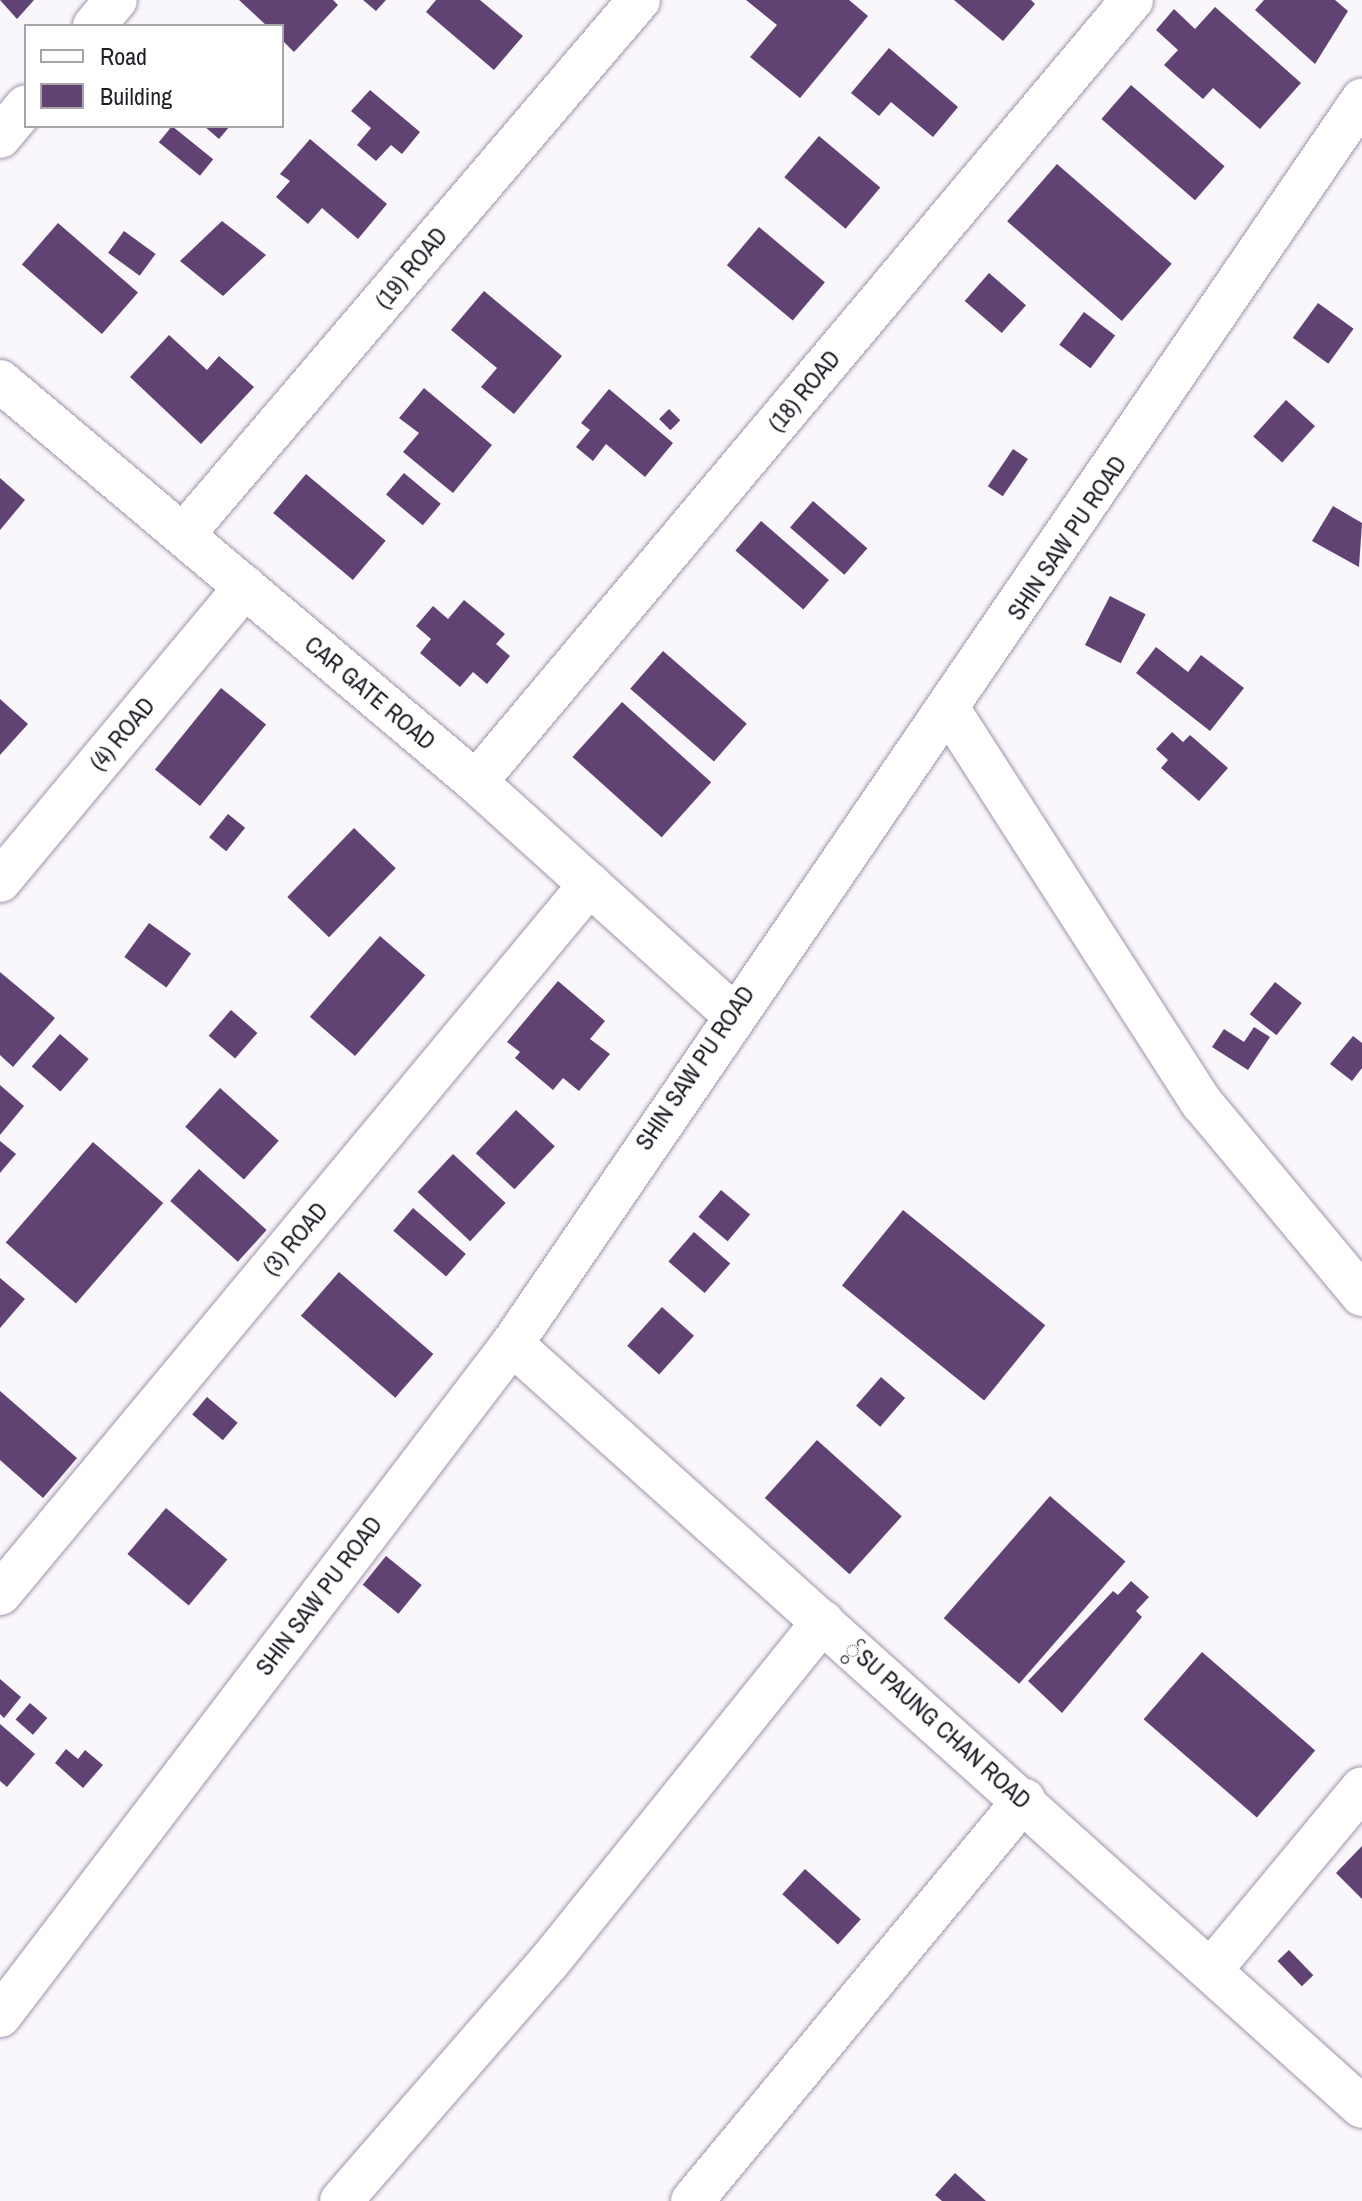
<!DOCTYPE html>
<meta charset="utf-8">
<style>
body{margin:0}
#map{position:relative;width:1362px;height:2201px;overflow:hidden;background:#faf7fc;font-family:"Archivo Narrow",sans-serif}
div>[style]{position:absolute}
.building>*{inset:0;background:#604273;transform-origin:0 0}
.roads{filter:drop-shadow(0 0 2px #a294ac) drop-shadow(0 0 2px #a294ac)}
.street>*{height:42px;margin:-21px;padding:0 21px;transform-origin:21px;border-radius:21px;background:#fff}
span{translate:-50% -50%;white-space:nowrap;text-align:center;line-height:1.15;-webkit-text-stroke:8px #fff;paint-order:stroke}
.street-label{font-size:24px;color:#231d27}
.legend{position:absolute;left:24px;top:24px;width:260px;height:104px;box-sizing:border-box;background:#fff;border:2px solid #a7a5a9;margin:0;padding:10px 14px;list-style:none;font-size:24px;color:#231d27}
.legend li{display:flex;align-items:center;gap:16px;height:40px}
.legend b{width:40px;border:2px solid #a7a5a9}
</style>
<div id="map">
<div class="building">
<div style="clip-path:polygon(0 0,34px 0,17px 19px)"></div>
<div style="clip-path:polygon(239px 0,333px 0,338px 5px,294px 52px,282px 40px,282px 26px,267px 26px)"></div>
<div style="clip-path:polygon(363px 0,386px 0,376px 11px)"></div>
<div style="clip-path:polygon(436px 0,480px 0,523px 36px,494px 70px,426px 12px)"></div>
<div style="clip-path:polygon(746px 0,849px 0,868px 16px,800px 98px,750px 57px,777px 25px)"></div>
<div style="clip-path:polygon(954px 0,1031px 0,1035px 4px,1003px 41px)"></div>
<div style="clip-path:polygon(1264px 0,1335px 0,1348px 11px,1315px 64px,1255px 10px)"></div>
<div style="clip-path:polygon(1215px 7px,1301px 83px,1260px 129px,1213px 88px,1203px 99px,1164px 65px,1178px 50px,1156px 30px,1174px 9px,1195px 29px)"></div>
<div style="clip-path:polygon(889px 48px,958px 107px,933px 137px,891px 102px,879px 116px,851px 93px)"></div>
<div style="left:1131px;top:85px;width:124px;height:45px;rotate:41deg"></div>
<div style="clip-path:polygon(370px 90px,420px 132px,402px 154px,391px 145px,376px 161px,357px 145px,371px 128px,351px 111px)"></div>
<div style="left:172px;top:126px;width:53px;height:21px;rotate:39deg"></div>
<div style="clip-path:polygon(204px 126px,230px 126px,219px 139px)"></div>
<div style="left:819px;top:136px;width:80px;height:54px;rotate:40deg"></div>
<div style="clip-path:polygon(310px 139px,387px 204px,358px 239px,322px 208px,308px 224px,276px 197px,290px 181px,280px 174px)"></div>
<div style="left:1057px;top:164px;width:152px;height:76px;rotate:41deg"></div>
<div style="clip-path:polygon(222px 221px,266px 255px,223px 296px,180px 261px)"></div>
<div style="left:58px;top:223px;width:106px;height:55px;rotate:41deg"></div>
<div style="left:759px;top:227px;width:86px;height:50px;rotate:40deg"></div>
<div style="left:124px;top:231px;width:39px;height:27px;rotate:36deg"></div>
<div style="left:989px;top:273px;width:49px;height:37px;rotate:41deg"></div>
<div style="clip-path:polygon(484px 291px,562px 356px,514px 414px,481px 387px,497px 368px,451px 330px)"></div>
<div style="left:1318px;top:303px;width:44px;height:43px;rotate:36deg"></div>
<div style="left:1084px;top:312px;width:39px;height:41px;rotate:37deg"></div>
<div style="clip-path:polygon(169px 335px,207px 370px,219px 356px,254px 387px,201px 444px,130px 377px)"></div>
<div style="clip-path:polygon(424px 388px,492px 445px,453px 493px,403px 452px,419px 433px,399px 418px)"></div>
<div style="clip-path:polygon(609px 389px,673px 443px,645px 477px,606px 444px,593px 461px,576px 447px,590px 430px,581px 423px)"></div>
<div style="left:1286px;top:400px;width:39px;height:49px;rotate:42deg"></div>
<div style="left:669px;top:409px;width:16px;height:14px;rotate:45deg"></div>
<div style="left:1013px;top:449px;width:18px;height:45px;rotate:34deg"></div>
<div style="left:404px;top:473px;width:48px;height:28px;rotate:40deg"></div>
<div style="left:306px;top:474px;width:104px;height:51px;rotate:40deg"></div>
<div style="clip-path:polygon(0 478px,25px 500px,0 530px)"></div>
<div style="left:813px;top:501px;width:72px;height:35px;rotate:41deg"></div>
<div style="clip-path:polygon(1333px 506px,1362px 523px,1359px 567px,1312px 541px)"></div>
<div style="left:761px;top:521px;width:90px;height:39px;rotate:41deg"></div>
<div style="left:1110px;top:596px;width:40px;height:55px;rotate:27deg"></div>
<div style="clip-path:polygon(464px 600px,505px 634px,496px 644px,510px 656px,487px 684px,473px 672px,460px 687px,420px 653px,431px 639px,416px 626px,433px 606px,448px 619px)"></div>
<div style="clip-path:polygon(1156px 647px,1188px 672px,1201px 655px,1244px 688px,1210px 731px,1136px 673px)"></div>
<div style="left:663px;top:651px;width:111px;height:50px;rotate:41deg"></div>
<div style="left:221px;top:688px;width:58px;height:105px;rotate:39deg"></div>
<div style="clip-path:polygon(0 699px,28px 724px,0 755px)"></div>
<div style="left:622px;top:702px;width:120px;height:74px;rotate:42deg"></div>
<div style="clip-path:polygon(1172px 732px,1183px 742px,1190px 735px,1228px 768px,1199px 801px,1161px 768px,1168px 760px,1156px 749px)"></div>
<div style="left:228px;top:814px;width:22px;height:30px;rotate:39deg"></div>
<div style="left:354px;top:828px;width:58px;height:96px;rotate:44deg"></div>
<div style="left:149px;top:923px;width:52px;height:42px;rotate:36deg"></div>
<div style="left:380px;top:936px;width:60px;height:107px;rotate:41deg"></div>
<div style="clip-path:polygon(0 972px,55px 1018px,13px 1067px,0 1055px)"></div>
<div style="clip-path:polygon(558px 981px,605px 1021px,590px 1039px,610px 1054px,579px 1091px,563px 1078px,553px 1090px,515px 1058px,520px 1052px,507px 1042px)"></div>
<div style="left:1275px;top:982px;width:34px;height:41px;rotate:38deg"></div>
<div style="left:231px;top:1010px;width:35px;height:34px;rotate:41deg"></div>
<div style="clip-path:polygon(1254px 1027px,1270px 1037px,1248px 1070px,1212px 1047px,1224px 1029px,1244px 1042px)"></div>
<div style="left:60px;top:1034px;width:38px;height:43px;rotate:41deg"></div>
<div style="clip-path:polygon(1353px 1036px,1362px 1043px,1362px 1068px,1352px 1081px,1330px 1064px)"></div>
<div style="clip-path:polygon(0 1085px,24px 1106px,0 1135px)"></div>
<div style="left:220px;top:1088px;width:79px;height:52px;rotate:42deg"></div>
<div style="left:516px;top:1110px;width:53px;height:59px;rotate:43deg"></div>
<div style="clip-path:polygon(0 1141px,16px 1154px,0 1173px)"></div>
<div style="left:93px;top:1142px;width:93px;height:133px;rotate:41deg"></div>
<div style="left:453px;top:1154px;width:72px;height:52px;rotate:43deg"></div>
<div style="left:199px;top:1169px;width:91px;height:43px;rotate:42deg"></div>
<div style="left:721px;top:1190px;width:38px;height:35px;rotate:40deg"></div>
<div style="left:413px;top:1208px;width:70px;height:30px;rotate:41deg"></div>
<div style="left:903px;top:1210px;width:183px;height:97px;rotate:39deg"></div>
<div style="left:694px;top:1232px;width:48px;height:39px;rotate:41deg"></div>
<div style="left:339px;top:1272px;width:125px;height:58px;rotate:41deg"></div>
<div style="clip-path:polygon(0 1278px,25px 1299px,0 1328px)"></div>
<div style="left:662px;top:1307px;width:43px;height:52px;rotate:42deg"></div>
<div style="left:881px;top:1377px;width:32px;height:38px;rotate:41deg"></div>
<div style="clip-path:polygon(0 1391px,77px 1458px,43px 1498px,0 1460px)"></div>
<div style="left:207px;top:1397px;width:40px;height:23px;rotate:40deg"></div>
<div style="left:817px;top:1440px;width:114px;height:78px;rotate:42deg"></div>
<div style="left:1050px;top:1496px;width:100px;height:162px;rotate:41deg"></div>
<div style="left:166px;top:1508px;width:80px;height:60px;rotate:40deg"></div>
<div style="left:386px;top:1556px;width:46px;height:37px;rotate:39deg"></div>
<div style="clip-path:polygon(1131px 1581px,1149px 1597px,1136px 1611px,1142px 1617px,1062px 1713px,1028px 1681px,1113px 1591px,1118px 1595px)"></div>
<div style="left:1202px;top:1652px;width:150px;height:89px;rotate:41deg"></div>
<div style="clip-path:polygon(0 1679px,21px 1697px,4px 1718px,0 1714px)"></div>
<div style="left:30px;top:1703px;width:23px;height:22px;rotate:41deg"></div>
<div style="clip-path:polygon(0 1724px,35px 1754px,7px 1787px,0 1781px)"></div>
<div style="clip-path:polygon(66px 1749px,78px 1759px,85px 1750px,103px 1765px,83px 1788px,55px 1763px)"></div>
<div style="clip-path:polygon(1362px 1846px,1362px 1899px,1336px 1873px)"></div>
<div style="left:805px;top:1869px;width:75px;height:34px;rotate:42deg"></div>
<div style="left:1289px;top:1950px;width:35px;height:16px;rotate:46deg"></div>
<div style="clip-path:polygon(955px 2173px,986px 2201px,942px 2201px,935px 2195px)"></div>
</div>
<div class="roads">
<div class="street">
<div style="left:94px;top:26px;width:34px;rotate:-50deg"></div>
<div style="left:0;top:137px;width:40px;rotate:-50deg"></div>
<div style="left:0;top:381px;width:622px;rotate:40.11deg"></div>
<div style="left:476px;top:782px;width:345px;rotate:42.1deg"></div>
<div style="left:183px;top:535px;width:703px;rotate:-49.56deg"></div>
<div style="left:950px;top:711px;width:466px;rotate:57.3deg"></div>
<div style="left:1202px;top:1103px;width:250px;rotate:50.2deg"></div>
<div style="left:476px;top:782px;width:1021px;rotate:-50.01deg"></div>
<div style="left:0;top:881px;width:383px;rotate:-50.2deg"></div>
<div style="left:512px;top:1344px;width:1142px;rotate:41.91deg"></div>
<div style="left:0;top:1594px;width:923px;rotate:-50.27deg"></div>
<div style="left:1211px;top:1970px;width:236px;rotate:-50.3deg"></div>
<div style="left:0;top:2016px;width:845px;rotate:-52.7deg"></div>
<div style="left:512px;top:1344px;width:1507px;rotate:-55.66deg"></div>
<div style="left:341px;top:2201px;width:317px;rotate:-49deg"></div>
<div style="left:549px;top:1962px;width:437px;rotate:-51.2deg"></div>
<div style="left:692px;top:2201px;width:521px;rotate:-50.38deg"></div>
</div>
</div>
<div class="street-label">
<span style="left:411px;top:268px;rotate:-50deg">(19) ROAD</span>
<span style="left:804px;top:391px;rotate:-50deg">(18) ROAD</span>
<span style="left:1067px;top:538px;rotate:-56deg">SHIN SAW PU ROAD</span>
<span style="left:370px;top:693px;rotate:40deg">CAR GATE ROAD</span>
<span style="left:122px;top:734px;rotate:-50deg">(4) ROAD</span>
<span style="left:695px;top:1068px;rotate:-56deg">SHIN SAW PU ROAD</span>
<span style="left:295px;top:1239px;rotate:-50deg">(3) ROAD</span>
<span style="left:319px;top:1596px;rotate:-53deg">SHIN SAW PU ROAD</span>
<span style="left:938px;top:1724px;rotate:42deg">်ွSU PAUNG CHAN ROAD</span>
</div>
<ul class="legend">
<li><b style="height:10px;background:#fff"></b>Road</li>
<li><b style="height:22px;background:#604273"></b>Building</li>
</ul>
</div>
